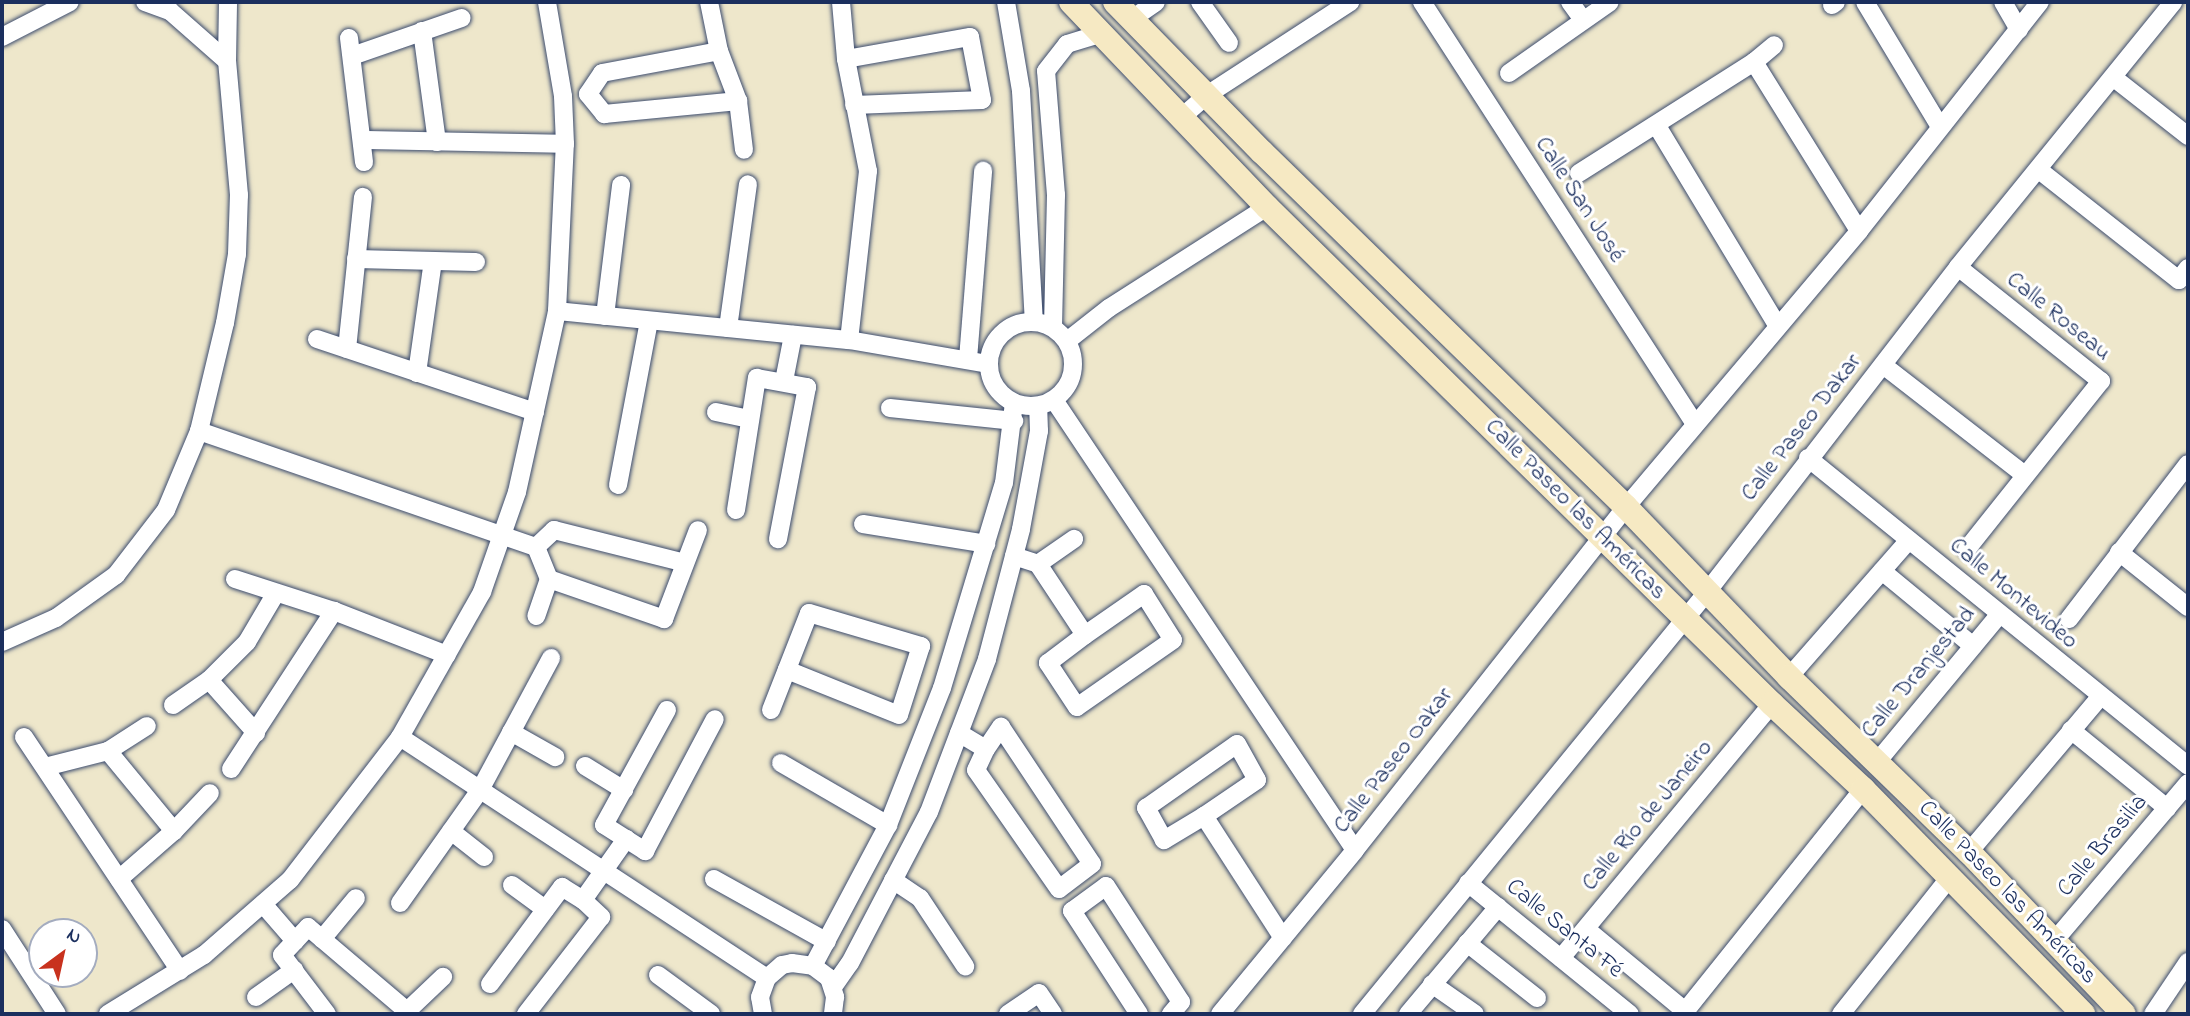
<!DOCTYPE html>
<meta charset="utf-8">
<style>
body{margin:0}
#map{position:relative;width:2190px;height:1016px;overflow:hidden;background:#eee7cb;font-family:"Indie Flower",sans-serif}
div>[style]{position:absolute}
.roads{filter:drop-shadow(0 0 2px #3b4b6e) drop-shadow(0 0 2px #3b4b6e)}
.street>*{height:18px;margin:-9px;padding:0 9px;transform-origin:9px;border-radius:9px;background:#fff}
.street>.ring{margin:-9px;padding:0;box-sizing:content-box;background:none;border:18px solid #fff;border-radius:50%}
.secondary>*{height:24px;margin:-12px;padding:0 12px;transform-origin:12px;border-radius:12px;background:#f6e9c3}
span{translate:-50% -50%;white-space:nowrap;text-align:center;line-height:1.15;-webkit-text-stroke:6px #fff;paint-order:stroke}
.street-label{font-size:24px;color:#1b2f5e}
.frame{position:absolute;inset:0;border:4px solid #1b2f5e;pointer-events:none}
.north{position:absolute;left:28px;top:918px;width:70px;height:70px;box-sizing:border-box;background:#fff;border:2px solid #a4acbf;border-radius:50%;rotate:33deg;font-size:19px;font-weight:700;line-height:28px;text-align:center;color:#1b2f5e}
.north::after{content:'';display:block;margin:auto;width:24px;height:32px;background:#c8321e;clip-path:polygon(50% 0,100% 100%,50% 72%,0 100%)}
</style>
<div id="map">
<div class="roads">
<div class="street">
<div style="left:145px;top:2px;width:27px;rotate:20deg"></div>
<div style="left:170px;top:11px;width:76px;rotate:41.3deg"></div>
<div style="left:709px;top:2px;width:50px;rotate:78.5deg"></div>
<div style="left:719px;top:51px;width:53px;rotate:69.2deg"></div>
<div style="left:738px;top:101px;width:49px;rotate:83deg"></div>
<div style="left:841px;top:2px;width:57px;rotate:85deg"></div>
<div style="left:846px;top:59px;width:114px;rotate:78.9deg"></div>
<div style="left:868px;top:171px;width:170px;rotate:96.4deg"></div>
<div style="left:1006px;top:2px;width:90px;rotate:80.4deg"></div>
<div style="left:1021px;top:91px;width:230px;rotate:86.8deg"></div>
<div style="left:1200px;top:2px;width:50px;rotate:54.7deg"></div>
<div style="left:1422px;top:2px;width:503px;rotate:57.1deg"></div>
<div style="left:1570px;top:2px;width:22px;rotate:54deg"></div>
<div style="left:1865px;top:2px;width:146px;rotate:59deg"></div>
<div style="left:2003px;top:2px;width:32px;rotate:60deg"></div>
<div style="left:1832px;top:5px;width:5px;rotate:-37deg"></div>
<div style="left:1132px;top:19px;width:29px;rotate:-35deg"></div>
<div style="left:422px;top:31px;width:112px;rotate:82.3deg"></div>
<div style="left:2px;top:37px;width:76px;rotate:-27.2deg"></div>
<div style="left:349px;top:38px;width:125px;rotate:83.1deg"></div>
<div style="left:352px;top:56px;width:116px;rotate:-19.1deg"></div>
<div style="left:846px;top:59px;width:126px;rotate:-10.1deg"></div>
<div style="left:970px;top:37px;width:64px;rotate:79.2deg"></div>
<div style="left:982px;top:100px;width:128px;rotate:177.8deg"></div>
<div style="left:1754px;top:62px;width:199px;rotate:58.1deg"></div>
<div style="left:1509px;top:73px;width:123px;rotate:-35.1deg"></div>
<div style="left:2114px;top:78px;width:94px;rotate:38.1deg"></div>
<div style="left:588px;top:94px;width:26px;rotate:51deg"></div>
<div style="left:604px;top:114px;width:135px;rotate:-5.5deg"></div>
<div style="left:588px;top:94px;width:25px;rotate:-56deg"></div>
<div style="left:602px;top:73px;width:119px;rotate:-10.6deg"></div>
<div style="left:1183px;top:116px;width:32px;rotate:-41deg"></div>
<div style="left:1207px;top:95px;width:171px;rotate:-33deg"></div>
<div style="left:1657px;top:126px;width:232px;rotate:58.9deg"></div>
<div style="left:363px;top:140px;width:202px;rotate:1.1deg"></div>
<div style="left:2039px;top:170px;width:178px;rotate:38.2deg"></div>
<div style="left:2179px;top:280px;width:15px;rotate:-53deg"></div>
<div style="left:1579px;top:173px;width:207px;rotate:-32.4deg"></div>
<div style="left:1754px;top:62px;width:26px;rotate:-40deg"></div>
<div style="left:356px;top:259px;width:120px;rotate:1.4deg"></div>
<div style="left:1958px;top:267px;width:183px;rotate:38.6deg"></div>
<div style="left:2101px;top:381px;width:215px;rotate:128.6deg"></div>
<div style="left:557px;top:311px;width:293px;rotate:5.7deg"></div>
<div style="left:849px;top:340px;width:141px;rotate:9.8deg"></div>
<div style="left:605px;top:316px;width:132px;rotate:-83deg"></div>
<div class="ring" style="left:989px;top:322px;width:66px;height:66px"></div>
<div style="left:1053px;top:327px;width:132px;rotate:-88.7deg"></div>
<div style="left:1056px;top:195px;width:124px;rotate:-94.6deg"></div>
<div style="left:1046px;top:71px;width:34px;rotate:-52deg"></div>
<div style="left:1067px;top:44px;width:37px;rotate:-17deg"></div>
<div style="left:728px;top:328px;width:145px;rotate:-82.1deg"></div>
<div style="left:317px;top:339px;width:230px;rotate:18.5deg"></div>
<div style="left:1067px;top:341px;width:53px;rotate:-38.2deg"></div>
<div style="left:1109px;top:308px;width:188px;rotate:-32.6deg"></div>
<div style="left:347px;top:349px;width:153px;rotate:-84deg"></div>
<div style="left:968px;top:359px;width:189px;rotate:-85.4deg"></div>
<div style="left:1883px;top:365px;width:180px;rotate:37.8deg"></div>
<div style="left:417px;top:373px;width:113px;rotate:-81.9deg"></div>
<div style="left:784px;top:381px;width:47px;rotate:-78.9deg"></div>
<div style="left:1054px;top:400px;width:541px;rotate:56.22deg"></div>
<div style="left:890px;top:408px;width:125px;rotate:6deg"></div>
<div style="left:716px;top:412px;width:34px;rotate:12deg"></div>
<div style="left:199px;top:431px;width:356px;rotate:19deg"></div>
<div style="left:1808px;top:458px;width:489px;rotate:39deg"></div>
<div style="left:618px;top:485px;width:167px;rotate:-79.3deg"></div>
<div style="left:736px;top:510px;width:134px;rotate:-81deg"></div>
<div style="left:757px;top:378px;width:51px;rotate:10.2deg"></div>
<div style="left:807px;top:387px;width:155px;rotate:100.8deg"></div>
<div style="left:863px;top:524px;width:125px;rotate:9.2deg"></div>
<div style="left:536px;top:547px;width:25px;rotate:-43deg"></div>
<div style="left:554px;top:530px;width:135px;rotate:14.1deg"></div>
<div style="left:536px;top:547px;width:35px;rotate:68deg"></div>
<div style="left:549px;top:579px;width:39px;rotate:109deg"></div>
<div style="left:2119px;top:552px;width:88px;rotate:38.6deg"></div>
<div style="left:1014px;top:556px;width:25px;rotate:18deg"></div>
<div style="left:1038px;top:564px;width:85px;rotate:56.5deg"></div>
<div style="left:1085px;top:635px;width:72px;rotate:-34.8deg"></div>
<div style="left:1144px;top:594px;width:54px;rotate:57.8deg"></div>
<div style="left:1173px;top:640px;width:117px;rotate:145.1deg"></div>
<div style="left:1077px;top:707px;width:53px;rotate:-123.4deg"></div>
<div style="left:1048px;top:663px;width:46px;rotate:-37.1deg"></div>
<div style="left:1038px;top:564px;width:44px;rotate:-34.8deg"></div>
<div style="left:1882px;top:571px;width:118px;rotate:39.5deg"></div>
<div style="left:235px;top:579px;width:104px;rotate:17.9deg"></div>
<div style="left:334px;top:611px;width:121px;rotate:21.3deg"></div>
<div style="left:549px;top:579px;width:122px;rotate:19.2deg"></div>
<div style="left:664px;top:619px;width:95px;rotate:-69.1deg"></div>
<div style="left:2069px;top:619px;width:195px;rotate:-52.5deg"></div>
<div style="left:2px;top:642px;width:59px;rotate:-24deg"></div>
<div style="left:56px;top:618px;width:74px;rotate:-35.6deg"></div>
<div style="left:116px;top:575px;width:82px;rotate:-52.4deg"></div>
<div style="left:166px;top:510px;width:86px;rotate:-67.3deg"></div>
<div style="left:199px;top:431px;width:111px;rotate:-76.5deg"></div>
<div style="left:225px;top:323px;width:70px;rotate:-80.1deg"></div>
<div style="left:237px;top:254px;width:59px;rotate:-88.1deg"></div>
<div style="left:239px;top:195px;width:135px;rotate:-95.1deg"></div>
<div style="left:227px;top:61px;width:59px;rotate:-89deg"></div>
<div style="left:1789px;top:677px;width:182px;rotate:-48.8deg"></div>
<div style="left:209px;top:680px;width:71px;rotate:48.4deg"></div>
<div style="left:173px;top:705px;width:44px;rotate:-34.8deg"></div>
<div style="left:209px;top:680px;width:54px;rotate:-45deg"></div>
<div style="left:247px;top:642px;width:57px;rotate:-59.4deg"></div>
<div style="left:667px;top:710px;width:131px;rotate:118.7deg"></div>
<div style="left:604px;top:825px;width:49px;rotate:32.4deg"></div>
<div style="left:645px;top:851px;width:149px;rotate:-62.1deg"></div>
<div style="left:771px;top:710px;width:104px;rotate:-68.6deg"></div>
<div style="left:809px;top:613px;width:117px;rotate:16.4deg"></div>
<div style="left:921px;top:646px;width:72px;rotate:107.7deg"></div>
<div style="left:899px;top:715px;width:121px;rotate:-158.1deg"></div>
<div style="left:2071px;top:730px;width:124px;rotate:39.1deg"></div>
<div style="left:511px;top:732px;width:51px;rotate:29.6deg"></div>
<div style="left:959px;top:733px;width:31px;rotate:31deg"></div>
<div style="left:986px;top:749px;width:27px;rotate:-56deg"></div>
<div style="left:1001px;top:727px;width:164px;rotate:56.4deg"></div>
<div style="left:1092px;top:864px;width:41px;rotate:142.9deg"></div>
<div style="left:1059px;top:889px;width:145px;rotate:-124.9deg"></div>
<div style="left:976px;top:770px;width:23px;rotate:-65deg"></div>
<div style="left:24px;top:737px;width:281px;rotate:56.3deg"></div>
<div style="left:400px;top:737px;width:439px;rotate:33.3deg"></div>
<div style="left:108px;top:751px;width:104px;rotate:50.5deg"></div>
<div style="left:1877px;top:762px;width:191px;rotate:-50.3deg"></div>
<div style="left:781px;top:763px;width:124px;rotate:30.1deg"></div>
<div style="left:585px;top:766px;width:46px;rotate:31.6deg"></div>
<div style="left:45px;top:767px;width:65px;rotate:-14.3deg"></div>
<div style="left:108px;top:751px;width:46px;rotate:-32.7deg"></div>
<div style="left:231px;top:769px;width:189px;rotate:-56.9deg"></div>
<div style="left:1204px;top:816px;width:47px;rotate:149deg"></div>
<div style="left:1164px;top:840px;width:37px;rotate:-119deg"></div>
<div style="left:1146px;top:808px;width:111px;rotate:-35.1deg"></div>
<div style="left:1237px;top:744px;width:41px;rotate:60.9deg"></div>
<div style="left:1257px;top:780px;width:64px;rotate:145.8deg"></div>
<div style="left:1204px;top:816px;width:145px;rotate:57.1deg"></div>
<div style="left:451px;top:831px;width:42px;rotate:38.2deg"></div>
<div style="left:1969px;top:852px;width:203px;rotate:-49.8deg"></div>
<div style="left:119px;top:879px;width:73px;rotate:-41.1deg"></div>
<div style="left:174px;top:831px;width:52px;rotate:-46.5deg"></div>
<div style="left:714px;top:879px;width:129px;rotate:29.1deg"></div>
<div style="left:893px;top:880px;width:32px;rotate:34deg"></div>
<div style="left:920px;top:898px;width:82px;rotate:56.5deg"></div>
<div style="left:1468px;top:883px;width:208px;rotate:39deg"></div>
<div style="left:512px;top:885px;width:41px;rotate:36deg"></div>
<div style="left:583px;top:900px;width:75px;rotate:-54.8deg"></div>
<div style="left:400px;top:903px;width:138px;rotate:-54.7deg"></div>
<div style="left:480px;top:790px;width:150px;rotate:-61.7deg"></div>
<div style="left:263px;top:904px;width:49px;rotate:49.1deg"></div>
<div style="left:295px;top:941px;width:19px;rotate:-47deg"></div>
<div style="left:308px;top:927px;width:130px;rotate:40.3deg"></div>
<div style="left:2px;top:929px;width:101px;rotate:57.1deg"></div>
<div style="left:1586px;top:929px;width:129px;rotate:39.6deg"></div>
<div style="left:322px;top:939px;width:53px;rotate:-50.3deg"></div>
<div style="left:2055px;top:940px;width:206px;rotate:-49.7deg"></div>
<div style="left:295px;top:941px;width:19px;rotate:133deg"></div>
<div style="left:282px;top:955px;width:74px;rotate:52.7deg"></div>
<div style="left:1467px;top:943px;width:89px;rotate:38.2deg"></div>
<div style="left:1561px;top:958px;width:330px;rotate:-50.3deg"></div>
<div style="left:813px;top:966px;width:160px;rotate:-62deg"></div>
<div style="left:888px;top:825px;width:147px;rotate:-68.5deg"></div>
<div style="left:942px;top:688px;width:214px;rotate:-73.2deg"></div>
<div style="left:1004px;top:483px;width:81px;rotate:-82.9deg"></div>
<div style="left:658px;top:975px;width:66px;rotate:36.3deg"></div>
<div style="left:490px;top:984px;width:121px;rotate:-53.4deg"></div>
<div style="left:562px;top:887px;width:25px;rotate:32deg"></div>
<div style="left:583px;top:900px;width:25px;rotate:43deg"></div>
<div style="left:601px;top:917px;width:123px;rotate:127.7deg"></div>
<div style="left:1432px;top:984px;width:52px;rotate:34.9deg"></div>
<div style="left:833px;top:987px;width:29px;rotate:-55deg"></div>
<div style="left:850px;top:963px;width:170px;rotate:-62.4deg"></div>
<div style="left:929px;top:812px;width:164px;rotate:-69.2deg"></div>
<div style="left:987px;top:659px;width:134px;rotate:-75.3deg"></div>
<div style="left:1021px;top:529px;width:100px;rotate:-79.6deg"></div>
<div style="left:1039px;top:431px;width:25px;rotate:-92deg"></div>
<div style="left:256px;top:997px;width:47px;rotate:-35.4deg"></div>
<div style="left:108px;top:1014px;width:113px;rotate:-31.6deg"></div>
<div style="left:204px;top:955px;width:114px;rotate:-41.1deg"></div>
<div style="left:290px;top:880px;width:180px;rotate:-52.4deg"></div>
<div style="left:400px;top:737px;width:167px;rotate:-60.5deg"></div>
<div style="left:482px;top:592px;width:106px;rotate:-70.7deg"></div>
<div style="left:517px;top:492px;width:185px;rotate:-77.5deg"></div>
<div style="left:557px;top:311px;width:167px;rotate:-87.3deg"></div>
<div style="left:565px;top:144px;width:48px;rotate:-92.4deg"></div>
<div style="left:563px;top:96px;width:95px;rotate:-99.7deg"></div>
<div style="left:404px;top:1014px;width:54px;rotate:-43.5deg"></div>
<div style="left:763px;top:1014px;width:17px;rotate:-100deg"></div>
<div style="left:760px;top:997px;width:20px;rotate:-70deg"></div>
<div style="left:767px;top:978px;width:20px;rotate:-41deg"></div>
<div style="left:782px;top:965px;width:10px;rotate:-11deg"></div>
<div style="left:792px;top:963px;width:21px;rotate:8deg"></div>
<div style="left:813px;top:966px;width:20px;rotate:37deg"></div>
<div style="left:829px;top:978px;width:20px;rotate:72deg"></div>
<div style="left:835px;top:997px;width:17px;rotate:97deg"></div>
<div style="left:1008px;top:1014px;width:37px;rotate:-34deg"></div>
<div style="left:1039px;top:993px;width:25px;rotate:56deg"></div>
<div style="left:1139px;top:1014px;width:123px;rotate:-123deg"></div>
<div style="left:1072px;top:911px;width:42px;rotate:-36.3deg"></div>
<div style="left:1106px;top:886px;width:138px;rotate:57.1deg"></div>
<div style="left:1181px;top:1002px;width:16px;rotate:130deg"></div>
<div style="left:1220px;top:1014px;width:212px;rotate:-50.5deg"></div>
<div style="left:1355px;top:850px;width:437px;rotate:-51.7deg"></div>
<div style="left:1626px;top:507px;width:361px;rotate:-49.8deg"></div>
<div style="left:1859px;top:231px;width:292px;rotate:-51.7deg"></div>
<div style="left:1362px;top:1014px;width:545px;rotate:-50.73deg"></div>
<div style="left:1707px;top:592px;width:411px;rotate:-52.3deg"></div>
<div style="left:1958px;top:267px;width:341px;rotate:-50.9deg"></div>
<div style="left:1408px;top:1014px;width:140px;rotate:-49.9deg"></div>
<div style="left:1683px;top:1014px;width:288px;rotate:-51.3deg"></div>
<div style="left:1841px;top:1014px;width:175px;rotate:-51.5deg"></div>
<div style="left:2153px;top:1014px;width:63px;rotate:-56.1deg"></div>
</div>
<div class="secondary">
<div style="left:1071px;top:2px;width:284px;rotate:46.3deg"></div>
<div style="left:1267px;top:207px;width:709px;rotate:44.54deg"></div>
<div style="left:1772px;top:704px;width:125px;rotate:43deg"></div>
<div style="left:1863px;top:789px;width:315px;rotate:45.6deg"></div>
<div style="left:1115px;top:2px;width:210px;rotate:45.6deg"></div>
<div style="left:1262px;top:152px;width:508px;rotate:44.28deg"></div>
<div style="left:1626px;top:507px;width:236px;rotate:46.2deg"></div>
<div style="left:1789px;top:677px;width:251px;rotate:44.2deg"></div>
<div style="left:1969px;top:852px;width:224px;rotate:46.3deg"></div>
</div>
</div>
<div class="street-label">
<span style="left:1579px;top:200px;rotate:57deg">Calle San José</span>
<span style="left:2058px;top:317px;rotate:39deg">Calle Roseau</span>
<span style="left:1802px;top:428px;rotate:-52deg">Calle Paseo Dakar</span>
<span style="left:1575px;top:510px;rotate:45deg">Calle Paseo las Américas</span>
<span style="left:2013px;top:594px;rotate:40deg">Calle Montevideo</span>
<span style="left:1919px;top:673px;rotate:-50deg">Calle Dranjestad</span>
<span style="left:1394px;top:761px;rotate:-52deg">Calle Paseo Oakar</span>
<span style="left:1648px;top:816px;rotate:-50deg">Calle Río de Janeiro</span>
<span style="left:2103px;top:846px;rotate:-50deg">Calle Brasilia</span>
<span style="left:2007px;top:893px;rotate:46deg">Calle Paseo las Américas</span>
<span style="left:1564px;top:929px;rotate:39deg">Calle Santa Fé</span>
</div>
<div class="frame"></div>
<div class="north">N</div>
</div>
